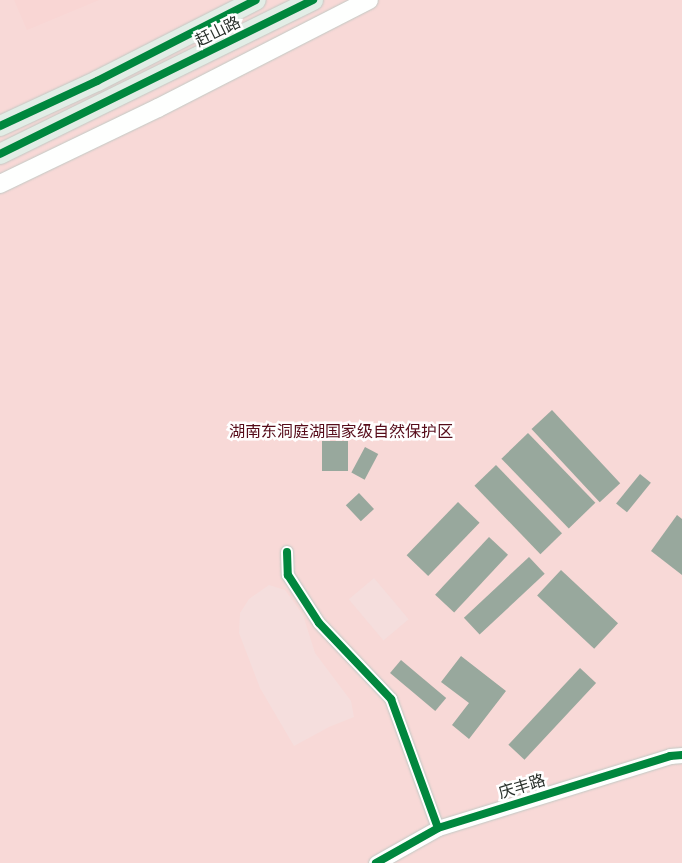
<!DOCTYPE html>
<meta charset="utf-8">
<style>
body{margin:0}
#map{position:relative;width:682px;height:863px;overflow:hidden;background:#f6fcf7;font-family:"Source Sans 3","Noto Sans SC",sans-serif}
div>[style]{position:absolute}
.green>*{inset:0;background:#f8d9d7;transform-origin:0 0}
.forest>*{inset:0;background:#f9d6d4}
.water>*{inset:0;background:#f5dedd;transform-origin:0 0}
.building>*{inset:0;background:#98a89d;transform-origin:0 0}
.roads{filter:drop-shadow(0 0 1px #c2c8c3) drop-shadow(0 0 1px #c2c8c3)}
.minor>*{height:12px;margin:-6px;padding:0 6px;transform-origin:6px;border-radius:6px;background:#fefffe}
.tertiary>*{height:15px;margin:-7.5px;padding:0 7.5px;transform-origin:7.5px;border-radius:7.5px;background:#fefffe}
.secondary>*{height:18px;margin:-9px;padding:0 9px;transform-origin:9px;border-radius:9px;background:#fefffe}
.primary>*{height:20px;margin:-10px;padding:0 10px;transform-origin:10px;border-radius:10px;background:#e2ede6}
.cycleway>*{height:8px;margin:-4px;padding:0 4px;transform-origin:4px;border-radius:4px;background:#00873e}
span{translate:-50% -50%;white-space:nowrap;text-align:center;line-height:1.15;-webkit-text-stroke:5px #fff;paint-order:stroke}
.street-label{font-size:16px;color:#29302b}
.park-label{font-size:16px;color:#560c1a}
</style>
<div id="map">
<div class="green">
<div style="left:0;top:0;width:682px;height:863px"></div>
</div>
<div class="forest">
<div style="clip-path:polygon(14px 0,99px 0,27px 30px)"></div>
</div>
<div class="water">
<div style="left:374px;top:578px;width:54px;height:33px;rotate:50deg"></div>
<div style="clip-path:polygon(269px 585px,285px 590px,303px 615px,315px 653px,351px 701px,354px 717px,329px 727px,294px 746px,260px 688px,239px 633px,240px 613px,249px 599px)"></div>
</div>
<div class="building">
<div style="left:552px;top:410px;width:100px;height:28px;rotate:47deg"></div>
<div style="left:528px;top:433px;width:97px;height:37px;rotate:46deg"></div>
<div style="left:322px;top:441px;width:26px;height:30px"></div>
<div style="left:365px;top:447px;width:15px;height:29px;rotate:28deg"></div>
<div style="left:496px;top:465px;width:95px;height:30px;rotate:46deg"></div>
<div style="left:640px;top:474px;width:14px;height:38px;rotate:39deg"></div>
<div style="left:359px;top:493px;width:22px;height:18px;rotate:47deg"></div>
<div style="left:458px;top:502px;width:30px;height:74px;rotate:44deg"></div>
<div style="clip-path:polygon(677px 515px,682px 519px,682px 575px,651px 551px)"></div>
<div style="left:489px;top:537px;width:26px;height:79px;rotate:43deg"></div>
<div style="left:529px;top:557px;width:23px;height:89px;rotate:47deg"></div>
<div style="left:561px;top:570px;width:78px;height:35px;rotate:43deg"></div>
<div style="clip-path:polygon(461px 656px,506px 691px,469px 739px,452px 725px,469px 703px,441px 682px)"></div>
<div style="left:401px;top:660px;width:59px;height:17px;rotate:40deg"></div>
<div style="left:580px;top:668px;width:22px;height:105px;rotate:43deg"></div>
</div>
<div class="roads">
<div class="minor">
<div style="left:287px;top:552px;width:23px;rotate:88deg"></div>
<div style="left:288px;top:575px;width:57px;rotate:57.1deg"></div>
<div style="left:319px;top:623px;width:105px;rotate:46.5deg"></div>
<div style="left:391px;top:699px;width:137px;rotate:70deg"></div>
</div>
<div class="tertiary">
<div style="left:376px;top:863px;width:71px;rotate:-29.4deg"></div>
<div style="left:438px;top:828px;width:243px;rotate:-17.2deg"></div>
<div style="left:670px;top:756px;width:12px;rotate:-5deg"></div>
</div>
<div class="secondary">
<div style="left:0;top:184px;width:175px;rotate:-25.7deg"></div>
<div style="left:158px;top:108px;width:237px;rotate:-27.1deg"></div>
</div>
<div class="primary">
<div style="left:0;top:126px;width:107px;rotate:-24.9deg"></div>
<div style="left:97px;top:81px;width:178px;rotate:-27deg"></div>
<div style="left:0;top:154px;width:349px;rotate:-26.2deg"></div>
</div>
</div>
<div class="cycleway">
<div style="left:0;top:126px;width:107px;rotate:-24.9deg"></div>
<div style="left:97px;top:81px;width:178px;rotate:-27deg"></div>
<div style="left:0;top:154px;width:349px;rotate:-26.2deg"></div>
<div style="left:287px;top:552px;width:23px;rotate:88deg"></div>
<div style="left:288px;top:575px;width:57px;rotate:57.1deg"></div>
<div style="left:319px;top:623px;width:105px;rotate:46.5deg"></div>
<div style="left:391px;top:699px;width:137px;rotate:70deg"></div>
<div style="left:376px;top:863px;width:71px;rotate:-29.4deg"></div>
<div style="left:438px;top:828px;width:243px;rotate:-17.2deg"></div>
<div style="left:670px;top:756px;width:12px;rotate:-5deg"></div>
</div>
<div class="street-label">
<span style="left:218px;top:32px;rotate:-26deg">赶山路</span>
<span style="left:522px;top:787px;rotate:-17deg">庆丰路</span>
</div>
<div class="park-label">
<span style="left:341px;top:432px">湖南东洞庭湖国家级自然保护区</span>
</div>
</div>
